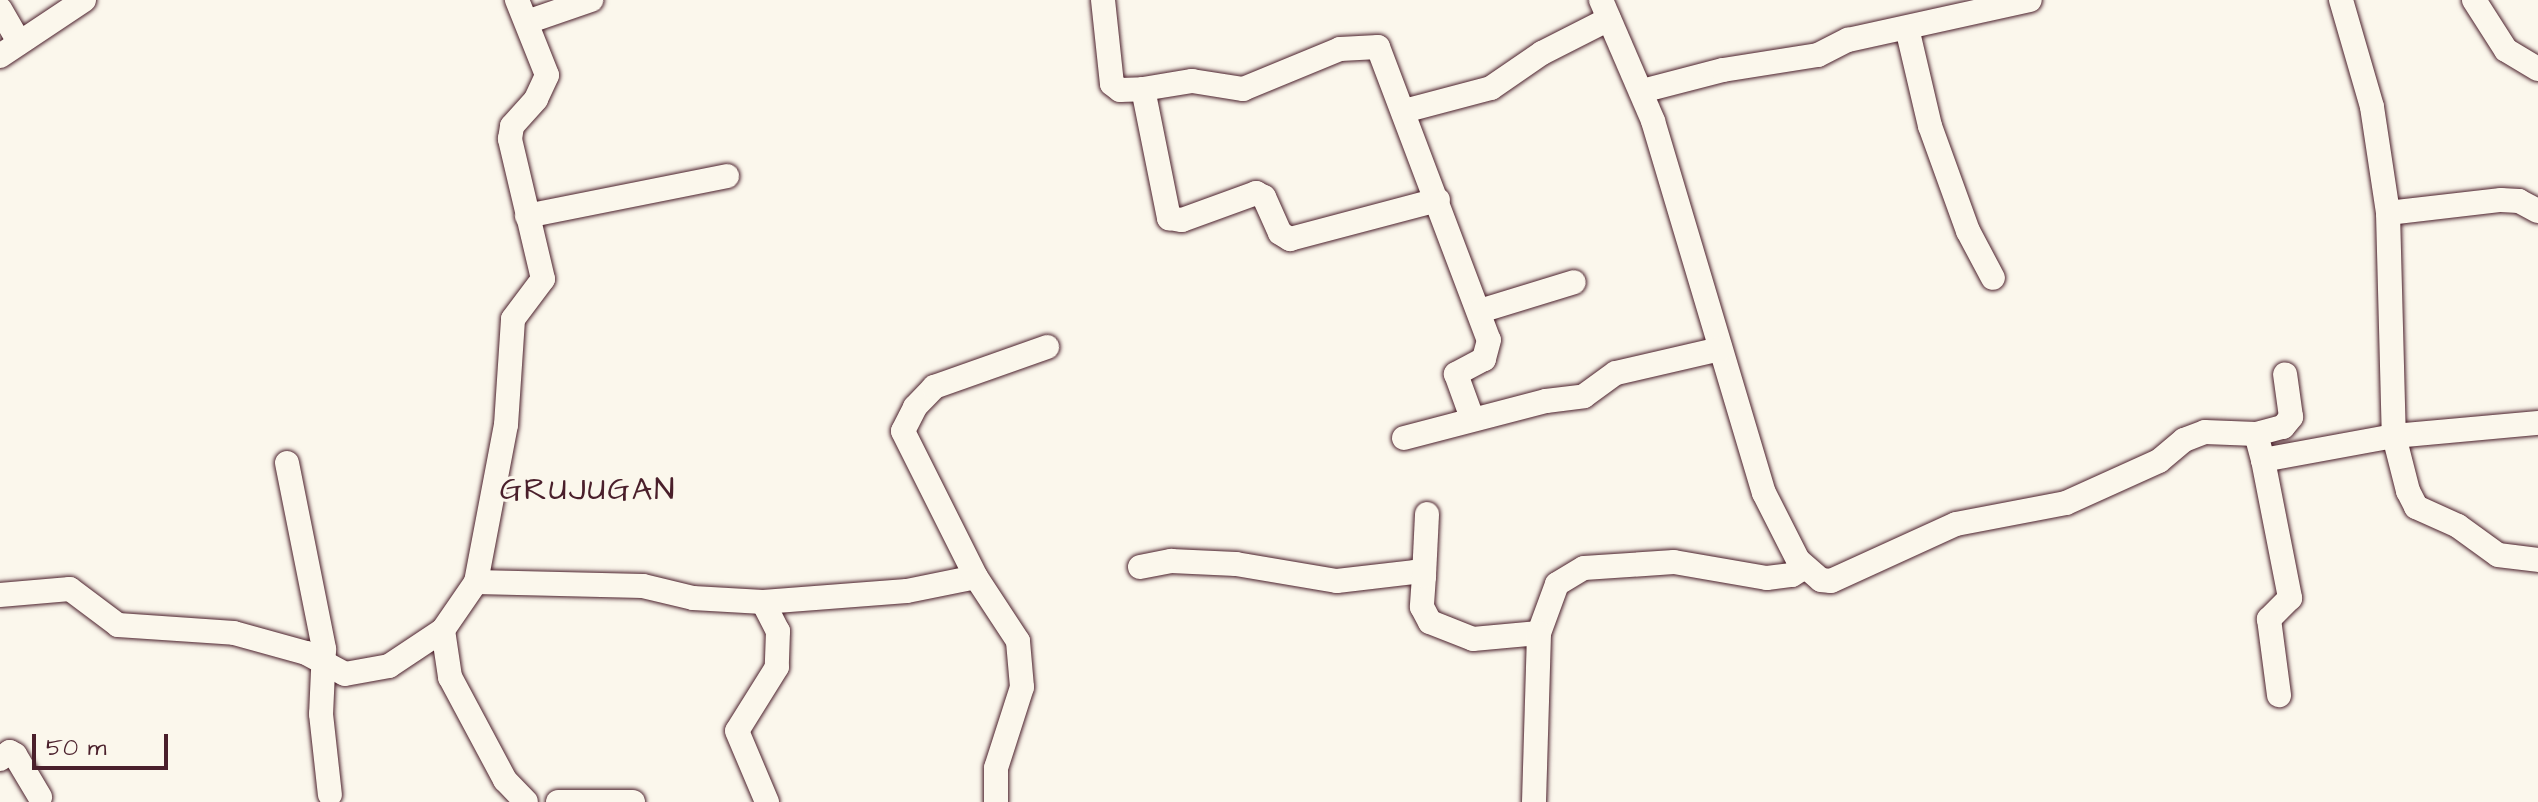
<!DOCTYPE html>
<style>
body{margin:0}
#map{position:relative;width:2538px;height:802px;overflow:hidden;background:#fbf7ec;font-family:"Architects Daughter",sans-serif}
div>[style]{position:absolute}
.roads{filter:drop-shadow(0 0 2px #4a1f2b) drop-shadow(0 0 2px #4a1f2b)}
.minor>*{height:24px;margin:-12px;padding:0 12px;transform-origin:12px;border-radius:12px;background:#fbf7ec}
span{translate:-50% -50%;white-space:nowrap;text-align:center;line-height:1.15;-webkit-text-stroke:6px #fbf7ec;paint-order:stroke}
.quarter-label{font-size:32px;color:#4a1f2b;letter-spacing:2px}
.scale{position:absolute;left:32px;top:734px;width:136px;height:36px;box-sizing:border-box;border:4px solid #4a1f2b;border-top:0;padding-left:10px;font-size:24px;line-height:28px;white-space:nowrap;color:#4a1f2b;-webkit-text-stroke:6px #fbf7ec;paint-order:stroke}
</style>
<div id="map">
<div class="roads">
<div class="minor">
<div style="left:1103px;top:0;width:84px;rotate:83.9deg"></div>
<div style="left:1112px;top:84px;width:10px;rotate:37deg"></div>
<div style="left:1120px;top:90px;width:23px;rotate:-2deg"></div>
<div style="left:1143px;top:89px;width:132px;rotate:78.6deg"></div>
<div style="left:1169px;top:218px;width:13px;rotate:9deg"></div>
<div style="left:1182px;top:220px;width:79px;rotate:-20deg"></div>
<div style="left:1256px;top:193px;width:9px;rotate:27deg"></div>
<div style="left:1264px;top:197px;width:39px;rotate:66deg"></div>
<div style="left:1280px;top:233px;width:12px;rotate:31deg"></div>
<div style="left:1290px;top:239px;width:153px;rotate:-14.8deg"></div>
<div style="left:1601px;top:0;width:132px;rotate:66.7deg"></div>
<div style="left:1653px;top:121px;width:388px;rotate:73.4deg"></div>
<div style="left:1764px;top:493px;width:75px;rotate:63.1deg"></div>
<div style="left:1798px;top:560px;width:30px;rotate:41deg"></div>
<div style="left:1821px;top:580px;width:10px;rotate:6deg"></div>
<div style="left:1831px;top:581px;width:137px;rotate:-24.5deg"></div>
<div style="left:1956px;top:524px;width:112px;rotate:-10.8deg"></div>
<div style="left:2066px;top:503px;width:102px;rotate:-24.3deg"></div>
<div style="left:2159px;top:461px;width:33px;rotate:-40deg"></div>
<div style="left:2184px;top:440px;width:22px;rotate:-21deg"></div>
<div style="left:2205px;top:432px;width:51px;rotate:2.2deg"></div>
<div style="left:2256px;top:434px;width:27px;rotate:75deg"></div>
<div style="left:2263px;top:460px;width:133px;rotate:-10.4deg"></div>
<div style="left:2394px;top:436px;width:145px;rotate:-5.2deg"></div>
<div style="left:2341px;top:0;width:111px;rotate:73.8deg"></div>
<div style="left:2372px;top:107px;width:107px;rotate:81.4deg"></div>
<div style="left:2388px;top:213px;width:223px;rotate:88.5deg"></div>
<div style="left:2394px;top:436px;width:57px;rotate:75.7deg"></div>
<div style="left:2408px;top:491px;width:18px;rotate:63deg"></div>
<div style="left:2416px;top:507px;width:46px;rotate:24.3deg"></div>
<div style="left:2458px;top:526px;width:49px;rotate:35.9deg"></div>
<div style="left:2498px;top:555px;width:40px;rotate:7.1deg"></div>
<div style="left:2474px;top:0;width:59px;rotate:57.4deg"></div>
<div style="left:2506px;top:50px;width:37px;rotate:31deg"></div>
<div style="left:0;top:9px;width:38px;rotate:60deg"></div>
<div style="left:527px;top:22px;width:68px;rotate:-19deg"></div>
<div style="left:1907px;top:28px;width:101px;rotate:76.8deg"></div>
<div style="left:1930px;top:126px;width:112px;rotate:70.1deg"></div>
<div style="left:1968px;top:231px;width:53px;rotate:62deg"></div>
<div style="left:0;top:56px;width:101px;rotate:-33.7deg"></div>
<div style="left:1143px;top:89px;width:50px;rotate:-9.3deg"></div>
<div style="left:1192px;top:81px;width:52px;rotate:8.9deg"></div>
<div style="left:1243px;top:89px;width:105px;rotate:-22.4deg"></div>
<div style="left:1340px;top:49px;width:38px;rotate:-3deg"></div>
<div style="left:1378px;top:47px;width:313px;rotate:69.3deg"></div>
<div style="left:1489px;top:340px;width:20px;rotate:105deg"></div>
<div style="left:1484px;top:359px;width:32px;rotate:152deg"></div>
<div style="left:1456px;top:374px;width:47px;rotate:70deg"></div>
<div style="left:1642px;top:91px;width:84px;rotate:-14.5deg"></div>
<div style="left:1723px;top:70px;width:96px;rotate:-9deg"></div>
<div style="left:1818px;top:55px;width:34px;rotate:-27deg"></div>
<div style="left:1848px;top:40px;width:186px;rotate:-12.4deg"></div>
<div style="left:1404px;top:111px;width:90px;rotate:-14.8deg"></div>
<div style="left:1491px;top:88px;width:62px;rotate:-34.5deg"></div>
<div style="left:1542px;top:53px;width:75px;rotate:-26.9deg"></div>
<div style="left:2388px;top:213px;width:114px;rotate:-6.6deg"></div>
<div style="left:2501px;top:200px;width:18px;rotate:3deg"></div>
<div style="left:2519px;top:201px;width:21px;rotate:28deg"></div>
<div style="left:527px;top:216px;width:204px;rotate:-11.3deg"></div>
<div style="left:1480px;top:311px;width:98px;rotate:-17.1deg"></div>
<div style="left:2256px;top:434px;width:28px;rotate:-15deg"></div>
<div style="left:2283px;top:427px;width:13px;rotate:-51deg"></div>
<div style="left:2291px;top:417px;width:43px;rotate:-97.9deg"></div>
<div style="left:1404px;top:438px;width:147px;rotate:-14.6deg"></div>
<div style="left:1546px;top:401px;width:38px;rotate:-7deg"></div>
<div style="left:1584px;top:396px;width:39px;rotate:-36deg"></div>
<div style="left:1616px;top:373px;width:107px;rotate:-13deg"></div>
<div style="left:2263px;top:460px;width:141px;rotate:78.9deg"></div>
<div style="left:2290px;top:598px;width:30px;rotate:135deg"></div>
<div style="left:2269px;top:619px;width:77px;rotate:82.5deg"></div>
<div style="left:287px;top:463px;width:190px;rotate:78.7deg"></div>
<div style="left:324px;top:649px;width:65px;rotate:92.6deg"></div>
<div style="left:321px;top:714px;width:81px;rotate:83.7deg"></div>
<div style="left:1140px;top:567px;width:32px;rotate:-11deg"></div>
<div style="left:1171px;top:561px;width:65px;rotate:2.6deg"></div>
<div style="left:1236px;top:564px;width:102px;rotate:9.6deg"></div>
<div style="left:1337px;top:581px;width:79px;rotate:-6.6deg"></div>
<div style="left:1415px;top:572px;width:10px;rotate:24deg"></div>
<div style="left:1424px;top:576px;width:31px;rotate:94deg"></div>
<div style="left:1422px;top:607px;width:17px;rotate:62deg"></div>
<div style="left:1430px;top:622px;width:46px;rotate:21.6deg"></div>
<div style="left:1473px;top:639px;width:66px;rotate:-5.2deg"></div>
<div style="left:1539px;top:633px;width:52px;rotate:-69.8deg"></div>
<div style="left:1557px;top:584px;width:31px;rotate:-31deg"></div>
<div style="left:1584px;top:568px;width:90px;rotate:-3.8deg"></div>
<div style="left:1674px;top:562px;width:94px;rotate:9.8deg"></div>
<div style="left:1767px;top:578px;width:25px;rotate:-7deg"></div>
<div style="left:1792px;top:575px;width:13px;rotate:-32deg"></div>
<div style="left:1424px;top:576px;width:62px;rotate:-87.2deg"></div>
<div style="left:476px;top:582px;width:167px;rotate:1.4deg"></div>
<div style="left:643px;top:586px;width:51px;rotate:13.5deg"></div>
<div style="left:693px;top:598px;width:70px;rotate:3.3deg"></div>
<div style="left:763px;top:602px;width:144px;rotate:-4.4deg"></div>
<div style="left:907px;top:591px;width:70px;rotate:-11.5deg"></div>
<div style="left:0;top:595px;width:70px;rotate:-4.9deg"></div>
<div style="left:70px;top:589px;width:60px;rotate:36.9deg"></div>
<div style="left:118px;top:625px;width:116px;rotate:3.9deg"></div>
<div style="left:234px;top:633px;width:75px;rotate:15.5deg"></div>
<div style="left:306px;top:653px;width:44px;rotate:28.3deg"></div>
<div style="left:345px;top:674px;width:45px;rotate:-10.3deg"></div>
<div style="left:389px;top:666px;width:65px;rotate:-33.7deg"></div>
<div style="left:443px;top:630px;width:58px;rotate:-55.5deg"></div>
<div style="left:476px;top:582px;width:160px;rotate:-79.2deg"></div>
<div style="left:506px;top:425px;width:106px;rotate:-86.2deg"></div>
<div style="left:513px;top:319px;width:50px;rotate:-53.1deg"></div>
<div style="left:543px;top:279px;width:144px;rotate:-103.3deg"></div>
<div style="left:510px;top:139px;width:13px;rotate:-81deg"></div>
<div style="left:512px;top:126px;width:36px;rotate:-48deg"></div>
<div style="left:536px;top:99px;width:26px;rotate:-65deg"></div>
<div style="left:547px;top:75px;width:81px;rotate:-111.8deg"></div>
<div style="left:763px;top:602px;width:33px;rotate:63deg"></div>
<div style="left:778px;top:631px;width:36px;rotate:92deg"></div>
<div style="left:777px;top:667px;width:75px;rotate:122deg"></div>
<div style="left:737px;top:731px;width:77px;rotate:67.1deg"></div>
<div style="left:443px;top:630px;width:48px;rotate:81.5deg"></div>
<div style="left:450px;top:677px;width:117px;rotate:61.9deg"></div>
<div style="left:505px;top:780px;width:30px;rotate:46deg"></div>
<div style="left:0;top:759px;width:12px;rotate:-35deg"></div>
<div style="left:10px;top:752px;width:6px;rotate:31deg"></div>
<div style="left:15px;top:755px;width:49px;rotate:59.2deg"></div>
<div style="left:558px;top:802px;width:75px"></div>
<div style="left:996px;top:802px;width:34px;rotate:-90deg"></div>
<div style="left:996px;top:768px;width:85px;rotate:-72.2deg"></div>
<div style="left:1022px;top:687px;width:46px;rotate:-95deg"></div>
<div style="left:1018px;top:641px;width:77px;rotate:-123.3deg"></div>
<div style="left:976px;top:577px;width:163px;rotate:-116.6deg"></div>
<div style="left:903px;top:431px;width:27px;rotate:-63deg"></div>
<div style="left:915px;top:407px;width:28px;rotate:-46deg"></div>
<div style="left:934px;top:387px;width:120px;rotate:-19.5deg"></div>
<div style="left:1534px;top:802px;width:169px;rotate:-88.3deg"></div>
</div>
</div>
<div class="quarter-label">
<span style="left:588px;top:490px">GRUJUGAN</span>
</div>
<div class="scale">50 m</div>
</div>
